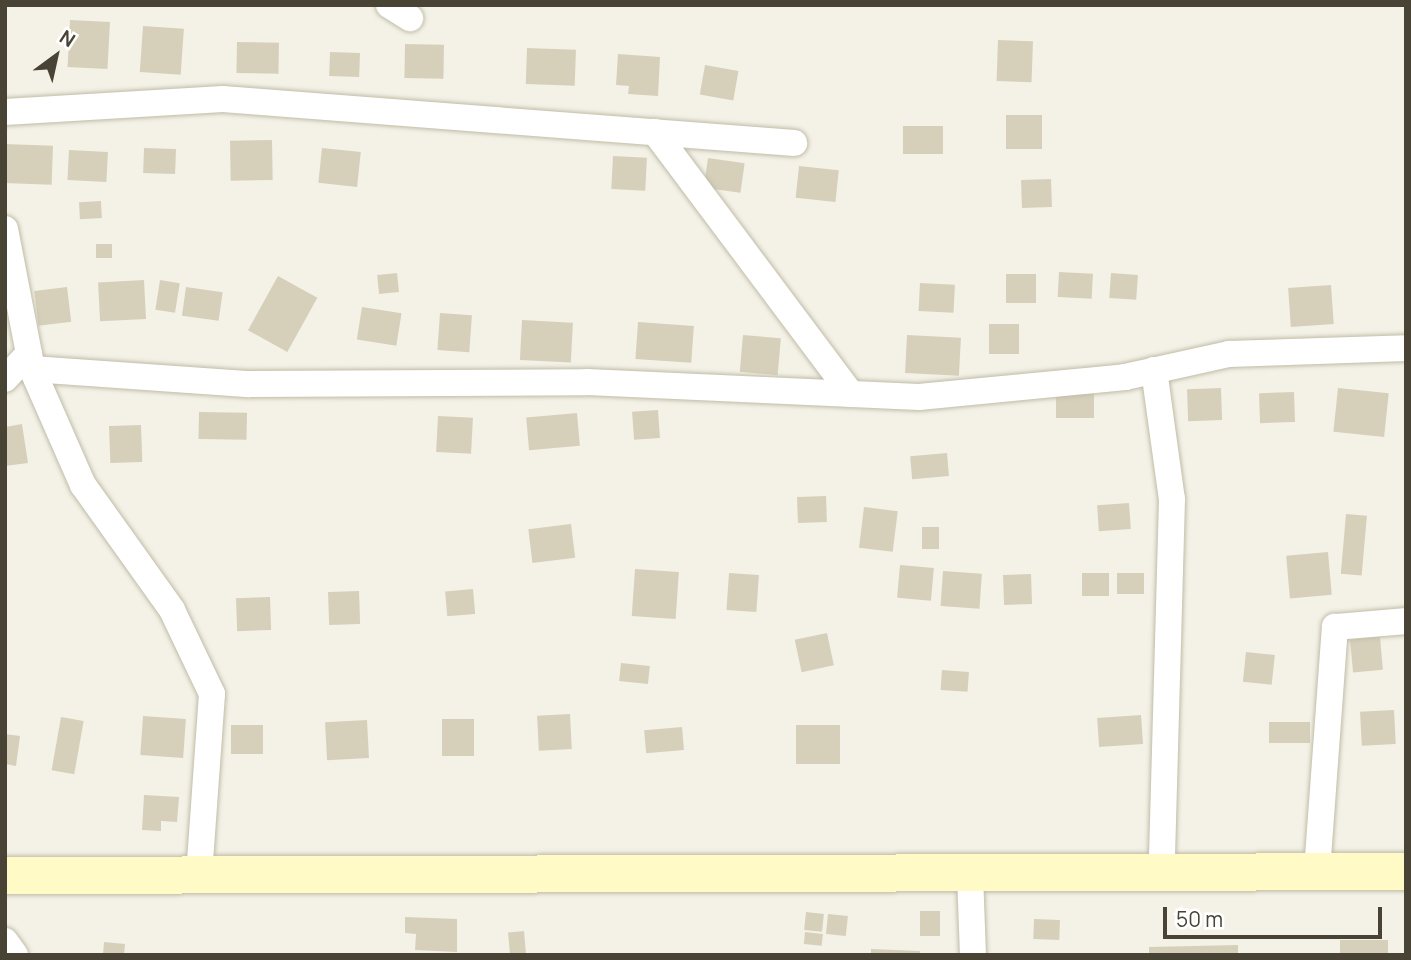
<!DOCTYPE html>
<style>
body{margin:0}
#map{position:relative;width:1411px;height:960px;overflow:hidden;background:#f4f2e7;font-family:Manrope,sans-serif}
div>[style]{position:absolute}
.building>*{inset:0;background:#d6d0bb;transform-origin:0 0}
.roads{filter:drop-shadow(0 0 2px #c0bca8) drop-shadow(0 0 2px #c0bca8)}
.street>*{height:26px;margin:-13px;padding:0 13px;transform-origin:13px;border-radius:13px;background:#fff}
.secondary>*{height:37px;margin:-18.5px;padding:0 18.5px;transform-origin:18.5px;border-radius:18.5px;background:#fffac6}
span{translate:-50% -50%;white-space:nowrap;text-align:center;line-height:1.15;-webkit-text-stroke:7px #fff;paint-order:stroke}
.frame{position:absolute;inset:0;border:7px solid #484335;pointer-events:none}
.north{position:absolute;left:21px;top:21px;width:70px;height:70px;-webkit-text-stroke:5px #fff;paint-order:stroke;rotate:33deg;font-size:19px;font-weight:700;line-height:28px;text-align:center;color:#484335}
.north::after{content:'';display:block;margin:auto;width:24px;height:32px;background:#484335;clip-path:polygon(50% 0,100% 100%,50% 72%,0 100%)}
.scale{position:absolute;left:1163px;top:907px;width:219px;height:32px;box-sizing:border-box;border:4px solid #484335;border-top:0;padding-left:9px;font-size:21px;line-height:24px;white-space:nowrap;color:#484335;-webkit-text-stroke:5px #fff;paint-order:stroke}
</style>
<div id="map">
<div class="building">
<div style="left:70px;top:20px;width:40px;height:47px;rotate:3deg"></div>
<div style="left:143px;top:26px;width:41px;height:46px;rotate:4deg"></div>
<div style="left:998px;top:40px;width:35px;height:41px;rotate:2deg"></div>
<div style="left:237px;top:42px;width:42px;height:31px;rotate:1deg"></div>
<div style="left:405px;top:44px;width:39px;height:34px;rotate:1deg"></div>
<div style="left:527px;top:48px;width:49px;height:36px;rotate:2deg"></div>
<div style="left:330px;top:52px;width:30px;height:24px;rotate:2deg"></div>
<div style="clip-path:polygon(618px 54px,660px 57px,658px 96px,628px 94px,629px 86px,616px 85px)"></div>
<div style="left:705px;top:65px;width:34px;height:30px;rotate:10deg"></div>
<div style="left:1006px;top:115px;width:36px;height:34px"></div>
<div style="left:903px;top:126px;width:40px;height:28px"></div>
<div style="left:272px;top:140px;width:40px;height:42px;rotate:89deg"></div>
<div style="left:5px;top:144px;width:48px;height:39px;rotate:2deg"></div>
<div style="left:144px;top:148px;width:32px;height:25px;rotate:2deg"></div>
<div style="left:322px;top:148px;width:39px;height:35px;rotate:6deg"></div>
<div style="left:69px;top:150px;width:39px;height:30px;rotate:3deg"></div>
<div style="left:613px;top:156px;width:34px;height:33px;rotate:3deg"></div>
<div style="left:708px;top:158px;width:37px;height:30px;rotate:8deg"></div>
<div style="left:799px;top:166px;width:40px;height:32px;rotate:6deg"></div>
<div style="left:1051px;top:179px;width:28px;height:30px;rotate:88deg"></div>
<div style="left:101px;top:201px;width:17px;height:22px;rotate:87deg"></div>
<div style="left:96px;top:244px;width:16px;height:14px"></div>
<div style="left:1059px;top:272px;width:34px;height:25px;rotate:3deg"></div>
<div style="left:397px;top:273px;width:19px;height:20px;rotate:84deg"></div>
<div style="left:1111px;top:273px;width:27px;height:25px;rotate:4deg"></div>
<div style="left:1006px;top:274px;width:30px;height:29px"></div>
<div style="left:278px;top:276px;width:45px;height:62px;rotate:29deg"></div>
<div style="left:144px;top:280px;width:39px;height:46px;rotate:87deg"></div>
<div style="left:160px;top:280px;width:20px;height:30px;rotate:9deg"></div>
<div style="left:920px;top:283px;width:35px;height:28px;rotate:3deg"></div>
<div style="left:1331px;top:285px;width:39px;height:43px;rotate:86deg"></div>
<div style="left:67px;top:287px;width:35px;height:33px;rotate:83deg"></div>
<div style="left:186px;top:287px;width:37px;height:29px;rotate:8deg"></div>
<div style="left:362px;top:307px;width:40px;height:33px;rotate:9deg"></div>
<div style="left:440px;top:313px;width:32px;height:37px;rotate:4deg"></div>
<div style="left:522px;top:320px;width:51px;height:40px;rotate:3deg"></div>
<div style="left:638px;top:322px;width:56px;height:37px;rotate:4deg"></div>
<div style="left:989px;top:324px;width:30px;height:30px"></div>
<div style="left:743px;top:335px;width:38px;height:37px;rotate:5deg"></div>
<div style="left:907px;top:335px;width:54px;height:38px;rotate:3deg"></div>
<div style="left:1056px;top:384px;width:38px;height:34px"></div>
<div style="left:1221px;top:388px;width:32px;height:34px;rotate:88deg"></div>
<div style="left:1338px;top:388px;width:51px;height:44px;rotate:6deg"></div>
<div style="left:1294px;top:392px;width:30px;height:35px;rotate:88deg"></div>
<div style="left:658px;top:410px;width:28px;height:26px;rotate:86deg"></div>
<div style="left:199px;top:412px;width:48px;height:27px;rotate:1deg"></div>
<div style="left:577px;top:413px;width:33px;height:51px;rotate:85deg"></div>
<div style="left:438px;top:416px;width:35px;height:36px;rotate:3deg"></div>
<div style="clip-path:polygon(22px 424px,28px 463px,5px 466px,5px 427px)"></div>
<div style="left:141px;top:425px;width:37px;height:32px;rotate:88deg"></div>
<div style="left:947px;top:453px;width:23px;height:37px;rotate:85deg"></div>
<div style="left:826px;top:496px;width:26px;height:29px;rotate:88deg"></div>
<div style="left:1129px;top:503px;width:26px;height:32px;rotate:86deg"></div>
<div style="left:864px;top:507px;width:34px;height:41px;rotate:7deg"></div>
<div style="left:1346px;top:514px;width:21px;height:60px;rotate:5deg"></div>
<div style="left:571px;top:524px;width:34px;height:43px;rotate:83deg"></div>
<div style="left:922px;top:527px;width:17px;height:22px"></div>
<div style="left:1328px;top:552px;width:43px;height:42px;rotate:85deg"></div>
<div style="left:900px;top:565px;width:34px;height:33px;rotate:5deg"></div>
<div style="left:635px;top:569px;width:44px;height:47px;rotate:4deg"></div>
<div style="left:943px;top:571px;width:39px;height:35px;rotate:4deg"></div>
<div style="left:729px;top:573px;width:30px;height:37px;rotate:4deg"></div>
<div style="left:1082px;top:573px;width:27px;height:23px"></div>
<div style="left:1117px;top:573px;width:27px;height:21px"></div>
<div style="left:1031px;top:574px;width:30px;height:28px;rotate:88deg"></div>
<div style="left:473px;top:589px;width:25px;height:28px;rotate:85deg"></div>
<div style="left:359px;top:591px;width:33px;height:31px;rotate:88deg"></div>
<div style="left:270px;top:597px;width:33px;height:34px;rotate:88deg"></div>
<div style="left:827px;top:633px;width:33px;height:33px;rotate:78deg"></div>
<div style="left:1380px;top:637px;width:33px;height:30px;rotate:85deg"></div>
<div style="left:1246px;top:652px;width:29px;height:30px;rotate:6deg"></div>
<div style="left:621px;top:663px;width:29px;height:18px;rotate:6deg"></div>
<div style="left:942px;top:670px;width:27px;height:20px;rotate:4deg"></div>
<div style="left:1394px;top:710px;width:34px;height:34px;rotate:87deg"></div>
<div style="left:570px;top:714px;width:35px;height:33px;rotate:87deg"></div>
<div style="left:1141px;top:715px;width:29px;height:44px;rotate:86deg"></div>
<div style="left:143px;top:716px;width:43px;height:39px;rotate:4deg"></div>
<div style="left:61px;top:717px;width:23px;height:54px;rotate:10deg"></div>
<div style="left:442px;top:719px;width:32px;height:37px"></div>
<div style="left:367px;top:720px;width:38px;height:42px;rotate:87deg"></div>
<div style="left:1310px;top:722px;width:21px;height:41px;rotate:90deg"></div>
<div style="left:231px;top:725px;width:32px;height:29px"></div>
<div style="left:796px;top:725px;width:44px;height:39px"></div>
<div style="left:682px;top:727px;width:23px;height:38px;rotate:85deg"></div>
<div style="clip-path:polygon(5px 734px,20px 736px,16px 766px,5px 764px)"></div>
<div style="clip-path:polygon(144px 795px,179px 797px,177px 822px,161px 821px,161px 831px,142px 830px)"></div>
<div style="left:920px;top:911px;width:20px;height:25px"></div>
<div style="left:806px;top:912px;width:18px;height:18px;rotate:6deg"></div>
<div style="left:828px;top:914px;width:20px;height:20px;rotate:6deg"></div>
<div style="clip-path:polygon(405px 917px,457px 919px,457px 952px,415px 950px,416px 934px,405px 933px)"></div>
<div style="left:1034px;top:919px;width:26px;height:20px;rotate:2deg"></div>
<div style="left:524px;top:931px;width:24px;height:16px;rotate:85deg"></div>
<div style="left:805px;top:932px;width:18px;height:12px;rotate:6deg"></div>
<div style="left:1340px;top:940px;width:48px;height:15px"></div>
<div style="clip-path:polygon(104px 942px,125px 944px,124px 955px,103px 955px)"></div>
<div style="clip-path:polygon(1238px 945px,1238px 955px,1149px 955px,1149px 947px)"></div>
<div style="clip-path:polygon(871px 949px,920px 951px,920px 955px,871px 955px)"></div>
</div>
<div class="roads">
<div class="street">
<div style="left:389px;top:5px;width:25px;rotate:32deg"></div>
<div style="left:5px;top:112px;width:218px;rotate:-3.4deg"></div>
<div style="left:223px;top:99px;width:573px;rotate:4.41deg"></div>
<div style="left:655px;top:132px;width:327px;rotate:53.2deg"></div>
<div style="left:5px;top:229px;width:143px;rotate:79.1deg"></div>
<div style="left:32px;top:369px;width:127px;rotate:66.3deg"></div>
<div style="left:83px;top:485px;width:153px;rotate:54.5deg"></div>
<div style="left:172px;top:610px;width:93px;rotate:64.5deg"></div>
<div style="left:212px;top:694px;width:183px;rotate:94.1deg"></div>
<div style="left:32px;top:369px;width:218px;rotate:4deg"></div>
<div style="left:249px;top:384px;width:338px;rotate:-0.3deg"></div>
<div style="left:587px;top:382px;width:332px;rotate:2.6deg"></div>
<div style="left:919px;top:397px;width:207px;rotate:-5.5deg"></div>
<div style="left:1125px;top:377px;width:107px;rotate:-12.5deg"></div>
<div style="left:1229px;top:354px;width:177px;rotate:-1.9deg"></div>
<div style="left:1154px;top:370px;width:130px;rotate:82.1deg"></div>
<div style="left:1172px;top:499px;width:368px;rotate:91.6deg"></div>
<div style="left:5px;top:379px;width:35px;rotate:-47deg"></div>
<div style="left:1317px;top:871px;width:245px;rotate:-85.8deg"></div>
<div style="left:1335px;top:627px;width:71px;rotate:-4.8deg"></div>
<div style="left:970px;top:874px;width:81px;rotate:87.9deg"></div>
<div style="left:5px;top:941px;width:17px;rotate:54deg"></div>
</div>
<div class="secondary">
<div style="left:5px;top:875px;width:1401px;rotate:-0.16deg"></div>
</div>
</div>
<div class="frame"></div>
<div class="north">N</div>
<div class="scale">50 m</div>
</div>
